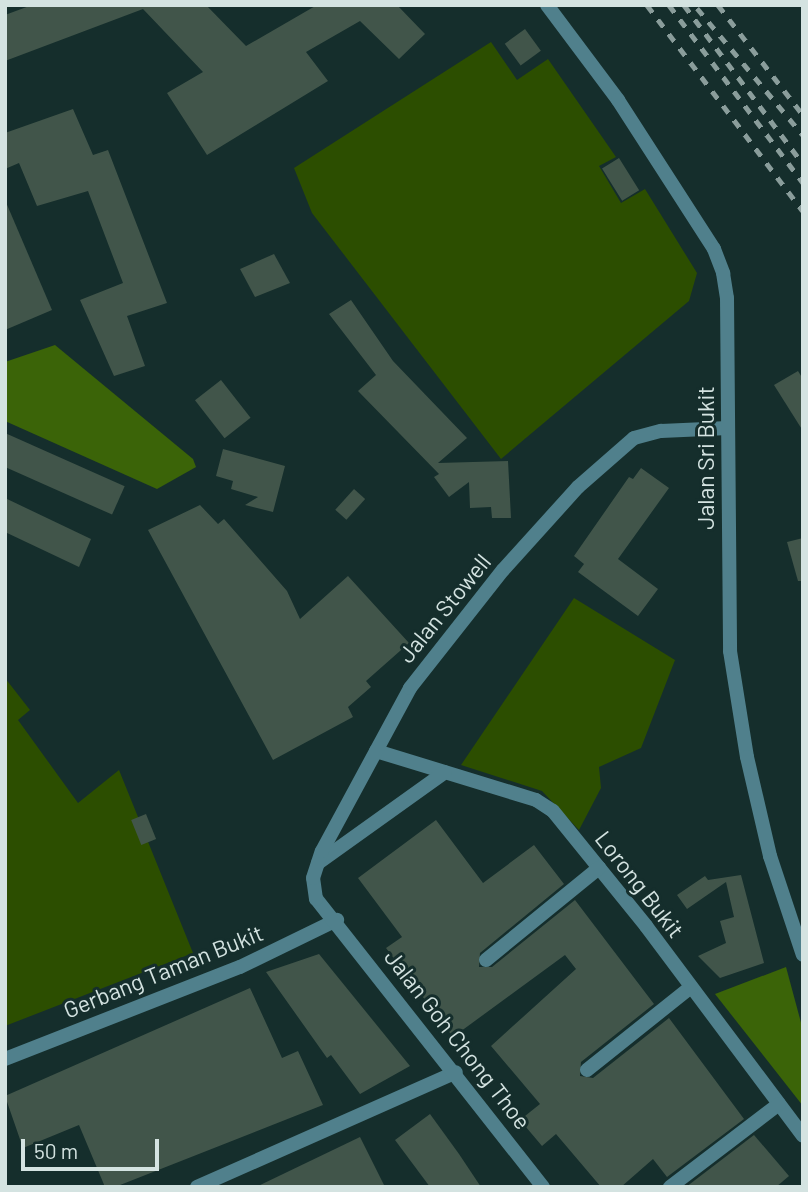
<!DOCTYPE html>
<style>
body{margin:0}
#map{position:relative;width:808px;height:1192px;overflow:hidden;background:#152e2c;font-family:Barlow,sans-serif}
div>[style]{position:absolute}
.green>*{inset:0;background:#2c4e00}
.forest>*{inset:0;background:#3b6408}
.building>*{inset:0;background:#41554a;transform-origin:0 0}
.minor>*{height:14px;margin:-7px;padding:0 7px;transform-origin:7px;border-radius:7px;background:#50808c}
.tertiary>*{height:14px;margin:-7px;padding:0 7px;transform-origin:7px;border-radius:7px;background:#50808c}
.rail>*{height:5px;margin-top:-2.5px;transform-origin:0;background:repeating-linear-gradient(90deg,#8a9d9b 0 9px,transparent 0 18px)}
span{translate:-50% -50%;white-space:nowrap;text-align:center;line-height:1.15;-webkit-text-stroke:6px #152e2c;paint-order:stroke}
.street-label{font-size:23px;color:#d4e3e1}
.frame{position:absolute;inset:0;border:7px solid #d4e3e1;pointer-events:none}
.scale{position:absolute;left:21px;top:1139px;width:138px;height:32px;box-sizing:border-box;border:4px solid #d4e3e1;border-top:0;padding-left:9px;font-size:21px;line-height:24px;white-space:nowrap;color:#d4e3e1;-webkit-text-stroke:5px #152e2c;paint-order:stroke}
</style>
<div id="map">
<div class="green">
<div style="clip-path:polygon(491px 42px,517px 80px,548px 59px,616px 157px,599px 166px,621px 203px,645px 189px,697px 273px,689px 301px,501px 459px,312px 213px,294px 168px)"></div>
<div style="clip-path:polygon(574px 598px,675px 660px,641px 748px,599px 767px,601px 788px,579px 830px,542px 791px,461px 765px)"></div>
<div style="clip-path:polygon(5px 678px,30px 710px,18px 720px,78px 803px,119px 770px,193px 953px,5px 1026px)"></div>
</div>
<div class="forest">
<div style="clip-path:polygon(55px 345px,193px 459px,196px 467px,157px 489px,5px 421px,5px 362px)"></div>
<div style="clip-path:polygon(786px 967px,803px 1030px,803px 1106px,715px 994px)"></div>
</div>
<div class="building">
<div style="clip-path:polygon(32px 5px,206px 5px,246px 46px,317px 5px,397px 5px,425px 34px,399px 59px,360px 21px,306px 52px,328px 81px,207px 155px,167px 93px,203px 72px,143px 9px,5px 61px,5px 15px)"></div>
<div style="left:525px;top:29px;width:27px;height:25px;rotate:54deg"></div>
<div style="clip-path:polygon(73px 109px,93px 155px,108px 150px,167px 303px,127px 316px,145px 366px,114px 376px,80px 300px,123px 283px,88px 191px,37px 206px,19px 163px,5px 169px,5px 133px)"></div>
<div style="left:619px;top:158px;width:38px;height:20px;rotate:58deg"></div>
<div style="clip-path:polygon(5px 200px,52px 310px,5px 330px)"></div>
<div style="clip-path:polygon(274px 254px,290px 283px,255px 297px,240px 269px)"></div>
<div style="clip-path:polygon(351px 300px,393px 361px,467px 438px,438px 463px,508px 461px,511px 518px,492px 518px,491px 507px,470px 508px,469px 482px,449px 497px,434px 477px,439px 474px,358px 391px,376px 375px,329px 314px)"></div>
<div style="clip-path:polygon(798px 371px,803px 379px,803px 431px,774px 385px)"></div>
<div style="left:221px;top:380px;width:48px;height:33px;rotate:52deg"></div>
<div style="left:5px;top:433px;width:131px;height:31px;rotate:24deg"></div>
<div style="clip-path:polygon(223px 449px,285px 466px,273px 512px,245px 505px,258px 497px,231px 489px,233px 481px,216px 476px)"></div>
<div style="clip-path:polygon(641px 468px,669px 488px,618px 559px,658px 589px,638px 616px,578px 572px,584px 564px,574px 556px,629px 477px,633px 479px)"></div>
<div style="left:354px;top:489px;width:15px;height:28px;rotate:42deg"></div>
<div style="clip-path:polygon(5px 498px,91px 539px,79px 567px,5px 532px)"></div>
<div style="clip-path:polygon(200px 505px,218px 524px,224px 519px,287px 591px,300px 619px,348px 576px,409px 643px,366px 681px,371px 687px,348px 707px,353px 717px,273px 760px,148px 530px)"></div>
<div style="clip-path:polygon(803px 538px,803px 581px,798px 581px,787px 542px)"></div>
<div style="left:146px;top:814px;width:27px;height:16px;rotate:68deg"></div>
<div style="clip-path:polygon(436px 820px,483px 883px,534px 845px,564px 884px,480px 953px,479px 967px,492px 967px,575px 900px,654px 1004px,581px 1062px,580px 1076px,593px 1078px,669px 1018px,744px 1119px,667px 1177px,653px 1159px,621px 1187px,601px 1187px,556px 1134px,542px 1146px,520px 1120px,540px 1104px,491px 1046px,576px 969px,565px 955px,453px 1037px,386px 948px,402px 937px,358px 878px)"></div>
<div style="clip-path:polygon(741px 875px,764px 963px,720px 978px,698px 956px,726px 943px,720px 921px,734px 917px,726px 882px,687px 909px,677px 895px,705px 876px,708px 880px)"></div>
<div style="clip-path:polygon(319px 954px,410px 1066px,360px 1094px,331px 1055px,327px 1058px,266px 972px)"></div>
<div style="clip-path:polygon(250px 988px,282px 1058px,298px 1051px,323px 1105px,115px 1187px,105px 1187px,79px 1125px,23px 1148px,5px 1096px)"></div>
<div style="clip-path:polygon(430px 1114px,459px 1154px,481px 1187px,430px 1187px,395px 1140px)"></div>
<div style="clip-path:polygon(754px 1135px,789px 1176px,776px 1187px,686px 1187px)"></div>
<div style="clip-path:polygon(360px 1137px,385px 1187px,256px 1187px)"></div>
</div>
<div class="minor">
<div style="left:376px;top:751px;width:167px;rotate:17deg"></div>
<div style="left:536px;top:800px;width:20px;rotate:33deg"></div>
<div style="left:553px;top:811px;width:148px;rotate:51deg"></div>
<div style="left:646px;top:926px;width:262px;rotate:53.2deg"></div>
<div style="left:318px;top:863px;width:156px;rotate:-35.6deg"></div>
<div style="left:486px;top:960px;width:146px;rotate:-39.2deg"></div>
<div style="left:5px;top:1059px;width:252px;rotate:-21.4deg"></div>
<div style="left:240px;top:967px;width:108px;rotate:-25.9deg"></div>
<div style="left:587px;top:1070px;width:133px;rotate:-38.6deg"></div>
<div style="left:197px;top:1187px;width:283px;rotate:-23.9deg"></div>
<div style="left:543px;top:1187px;width:367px;rotate:-128.2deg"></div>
<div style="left:316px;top:899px;width:21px;rotate:-98deg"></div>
<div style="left:313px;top:878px;width:28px;rotate:-72deg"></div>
<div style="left:322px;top:851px;width:185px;rotate:-61.6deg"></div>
<div style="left:410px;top:688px;width:150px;rotate:-51.8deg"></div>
<div style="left:503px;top:570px;width:112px;rotate:-47.9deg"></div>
<div style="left:578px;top:487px;width:74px;rotate:-41.2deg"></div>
<div style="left:634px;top:438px;width:28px;rotate:-15deg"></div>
<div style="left:661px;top:431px;width:67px;rotate:-2.6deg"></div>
<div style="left:670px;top:1187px;width:137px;rotate:-37.3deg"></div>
</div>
<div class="tertiary">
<div style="left:547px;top:5px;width:119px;rotate:53.2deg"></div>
<div style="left:618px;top:100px;width:177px;rotate:57.2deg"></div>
<div style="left:714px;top:249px;width:26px;rotate:69deg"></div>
<div style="left:723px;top:273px;width:25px;rotate:81deg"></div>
<div style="left:727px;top:298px;width:353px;rotate:89.5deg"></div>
<div style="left:730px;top:651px;width:107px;rotate:80.9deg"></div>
<div style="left:747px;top:757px;width:102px;rotate:76.9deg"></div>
<div style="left:770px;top:856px;width:104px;rotate:71.6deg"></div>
</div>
<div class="rail">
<div style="left:647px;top:5px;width:258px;rotate:52.9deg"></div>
<div style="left:669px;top:5px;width:223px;rotate:53deg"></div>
<div style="left:684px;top:5px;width:199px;rotate:53.2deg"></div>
<div style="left:718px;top:5px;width:139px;rotate:52.3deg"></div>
<div style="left:697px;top:8px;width:165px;rotate:50.2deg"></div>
</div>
<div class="street-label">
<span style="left:705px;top:458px;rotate:-90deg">Jalan Sri Bukit</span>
<span style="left:444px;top:608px;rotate:-51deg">Jalan Stowell</span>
<span style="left:640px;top:884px;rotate:52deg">Lorong Bukit</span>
<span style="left:163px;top:971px;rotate:-22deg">Gerbang Taman Bukit</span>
<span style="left:458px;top:1039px;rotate:52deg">Jalan Goh Chong Thoe</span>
</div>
<div class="frame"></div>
<div class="scale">50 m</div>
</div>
